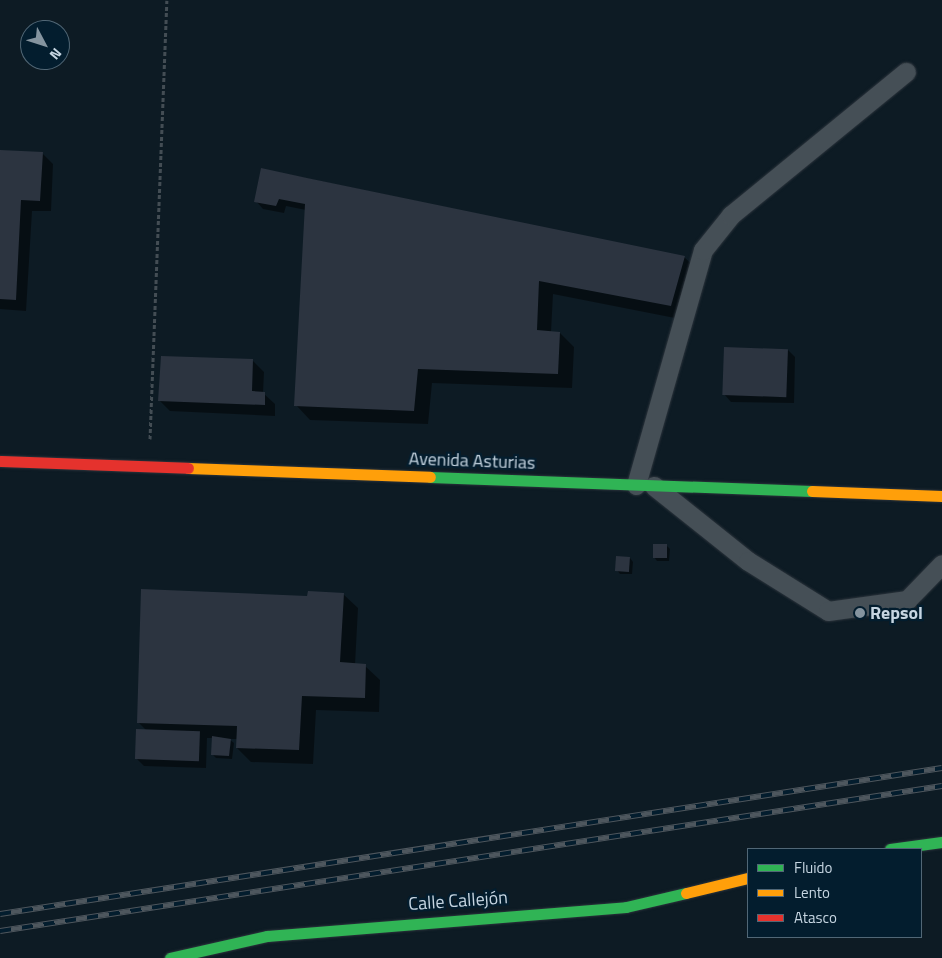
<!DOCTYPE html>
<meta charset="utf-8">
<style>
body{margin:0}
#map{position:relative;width:942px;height:958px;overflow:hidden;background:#0d1b24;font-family:"Titillium Web",sans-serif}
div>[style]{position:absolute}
.shadow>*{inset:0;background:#0007}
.building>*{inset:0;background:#2c3440;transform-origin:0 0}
.path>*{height:3px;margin-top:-1.5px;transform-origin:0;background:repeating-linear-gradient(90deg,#434d54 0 4px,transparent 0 6.5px)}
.roads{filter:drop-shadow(0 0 1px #2c343c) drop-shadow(0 0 1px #2c343c)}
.lane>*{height:19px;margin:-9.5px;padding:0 9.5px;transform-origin:9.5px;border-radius:9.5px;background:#454f56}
.fast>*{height:11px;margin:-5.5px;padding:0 5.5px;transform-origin:5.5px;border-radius:5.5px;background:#30b455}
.slow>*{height:11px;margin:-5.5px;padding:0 5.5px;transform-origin:5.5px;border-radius:5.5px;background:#ff9f0a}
.jam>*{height:11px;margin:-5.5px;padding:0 5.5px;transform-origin:5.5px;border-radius:5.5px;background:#e5322d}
.rail>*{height:5.5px;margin-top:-2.75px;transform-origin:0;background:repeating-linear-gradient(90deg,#031d2e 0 11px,#4e575e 0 22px);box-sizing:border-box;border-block:1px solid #4e575e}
.dots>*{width:14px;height:14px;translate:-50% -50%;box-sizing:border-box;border:2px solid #031d2e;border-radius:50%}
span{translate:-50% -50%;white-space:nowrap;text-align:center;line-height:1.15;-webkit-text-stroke:4.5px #031d2e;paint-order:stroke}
.street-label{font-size:18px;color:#c6d5e1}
.poi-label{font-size:18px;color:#c6d5e1;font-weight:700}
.left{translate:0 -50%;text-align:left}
.legend{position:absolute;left:747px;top:848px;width:175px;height:90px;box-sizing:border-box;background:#031d2e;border:1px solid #516776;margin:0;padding:6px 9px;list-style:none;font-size:15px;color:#c6d5e1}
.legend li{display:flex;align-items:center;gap:10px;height:25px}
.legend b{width:25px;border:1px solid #516776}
.north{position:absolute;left:20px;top:20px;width:50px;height:50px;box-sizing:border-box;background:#031d2e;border:1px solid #516776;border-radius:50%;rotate:130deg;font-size:14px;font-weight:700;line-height:20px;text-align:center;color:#c6d5e1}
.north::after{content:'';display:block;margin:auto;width:18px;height:22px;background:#85949f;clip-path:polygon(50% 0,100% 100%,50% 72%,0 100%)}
</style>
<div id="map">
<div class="shadow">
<div style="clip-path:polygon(0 151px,42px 153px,53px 164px,51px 211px,32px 211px,26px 311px,0 309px)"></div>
<div style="clip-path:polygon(262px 169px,684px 257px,699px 271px,685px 320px,553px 294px,551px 332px,560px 333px,574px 347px,572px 388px,432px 383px,428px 424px,310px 420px,296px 405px,306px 210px,286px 206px,284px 213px,263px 209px,256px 201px)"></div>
<div style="clip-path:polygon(788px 350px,795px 357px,794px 403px,731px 402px,724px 394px)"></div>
<div style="clip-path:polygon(252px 360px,264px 372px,263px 393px,275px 404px,275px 416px,170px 411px,159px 400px)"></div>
<div style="clip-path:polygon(667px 546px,670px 549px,669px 561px,657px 561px,654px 557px)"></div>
<div style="clip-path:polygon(630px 558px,633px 562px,632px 574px,620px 574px,617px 570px)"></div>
<div style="clip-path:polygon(343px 594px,358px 608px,355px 665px,365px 666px,380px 680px,379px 712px,316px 710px,313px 764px,251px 762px,237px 748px,237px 739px,229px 739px,234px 743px,232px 759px,216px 758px,212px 754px,213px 738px,207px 738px,206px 768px,144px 766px,137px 759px,146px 730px,138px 722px,308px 597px)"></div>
</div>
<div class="building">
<div style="clip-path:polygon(0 150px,43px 152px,40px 201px,21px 200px,16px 300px,0 299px)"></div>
<div style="clip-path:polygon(261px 168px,307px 178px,685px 256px,671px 306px,539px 281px,537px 330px,560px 332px,558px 374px,418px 369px,414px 411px,294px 406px,305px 204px,279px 199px,276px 206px,254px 202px)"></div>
<div style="left:724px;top:347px;width:64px;height:48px;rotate:2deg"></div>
<div style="clip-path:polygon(161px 356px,253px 359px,252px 391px,265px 392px,265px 405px,158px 401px)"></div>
<div style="left:653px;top:544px;width:14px;height:14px"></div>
<div style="left:616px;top:556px;width:14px;height:15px;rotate:4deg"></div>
<div style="clip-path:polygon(141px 589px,307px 596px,308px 591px,344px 593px,340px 662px,366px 664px,365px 698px,302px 696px,299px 750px,236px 748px,237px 726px,137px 723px)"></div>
<div style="left:136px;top:729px;width:64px;height:30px;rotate:2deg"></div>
<div style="clip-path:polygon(212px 736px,231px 739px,229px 756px,211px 755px)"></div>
</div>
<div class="path">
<div style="left:150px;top:439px;width:439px;rotate:-87.8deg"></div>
</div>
<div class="roads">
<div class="lane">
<div style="left:636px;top:485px;width:244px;rotate:-74.1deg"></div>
<div style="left:703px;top:250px;width:45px;rotate:-51.3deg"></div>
<div style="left:731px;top:215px;width:226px;rotate:-39.3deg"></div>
<div style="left:654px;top:486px;width:120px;rotate:38.6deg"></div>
<div style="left:748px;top:561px;width:94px;rotate:32deg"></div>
<div style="left:828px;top:611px;width:80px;rotate:-7.9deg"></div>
<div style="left:907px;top:600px;width:50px;rotate:-45.8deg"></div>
</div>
<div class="fast">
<div style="left:430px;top:477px;width:382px;rotate:2.1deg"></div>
<div style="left:890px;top:849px;width:52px;rotate:-7.7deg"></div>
<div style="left:170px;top:958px;width:99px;rotate:-12.8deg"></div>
<div style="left:267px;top:936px;width:360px;rotate:-4.6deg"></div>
<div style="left:626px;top:907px;width:62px;rotate:-13.1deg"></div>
</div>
<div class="slow">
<div style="left:188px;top:468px;width:242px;rotate:2.1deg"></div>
<div style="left:812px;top:491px;width:130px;rotate:2.2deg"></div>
<div style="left:686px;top:893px;width:64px;rotate:-13.6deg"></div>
</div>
<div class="jam">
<div style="left:0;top:461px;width:188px;rotate:2.1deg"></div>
</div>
</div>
<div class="rail">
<div style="left:0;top:914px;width:953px;rotate:-8.81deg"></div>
<div style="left:0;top:931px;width:953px;rotate:-8.75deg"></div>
</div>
<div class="dots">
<div style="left:860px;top:613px;background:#85949f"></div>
</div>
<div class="street-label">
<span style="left:472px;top:461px;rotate:2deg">Avenida Asturias</span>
<span style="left:458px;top:901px;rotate:-4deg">Calle Callejón</span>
</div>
<div class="poi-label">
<span class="left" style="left:870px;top:613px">Repsol</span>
</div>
<ul class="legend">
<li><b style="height:6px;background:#30b455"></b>Fluido</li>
<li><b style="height:6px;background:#ff9f0a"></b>Lento</li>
<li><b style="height:6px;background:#e5322d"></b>Atasco</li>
</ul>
<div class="north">N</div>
</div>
